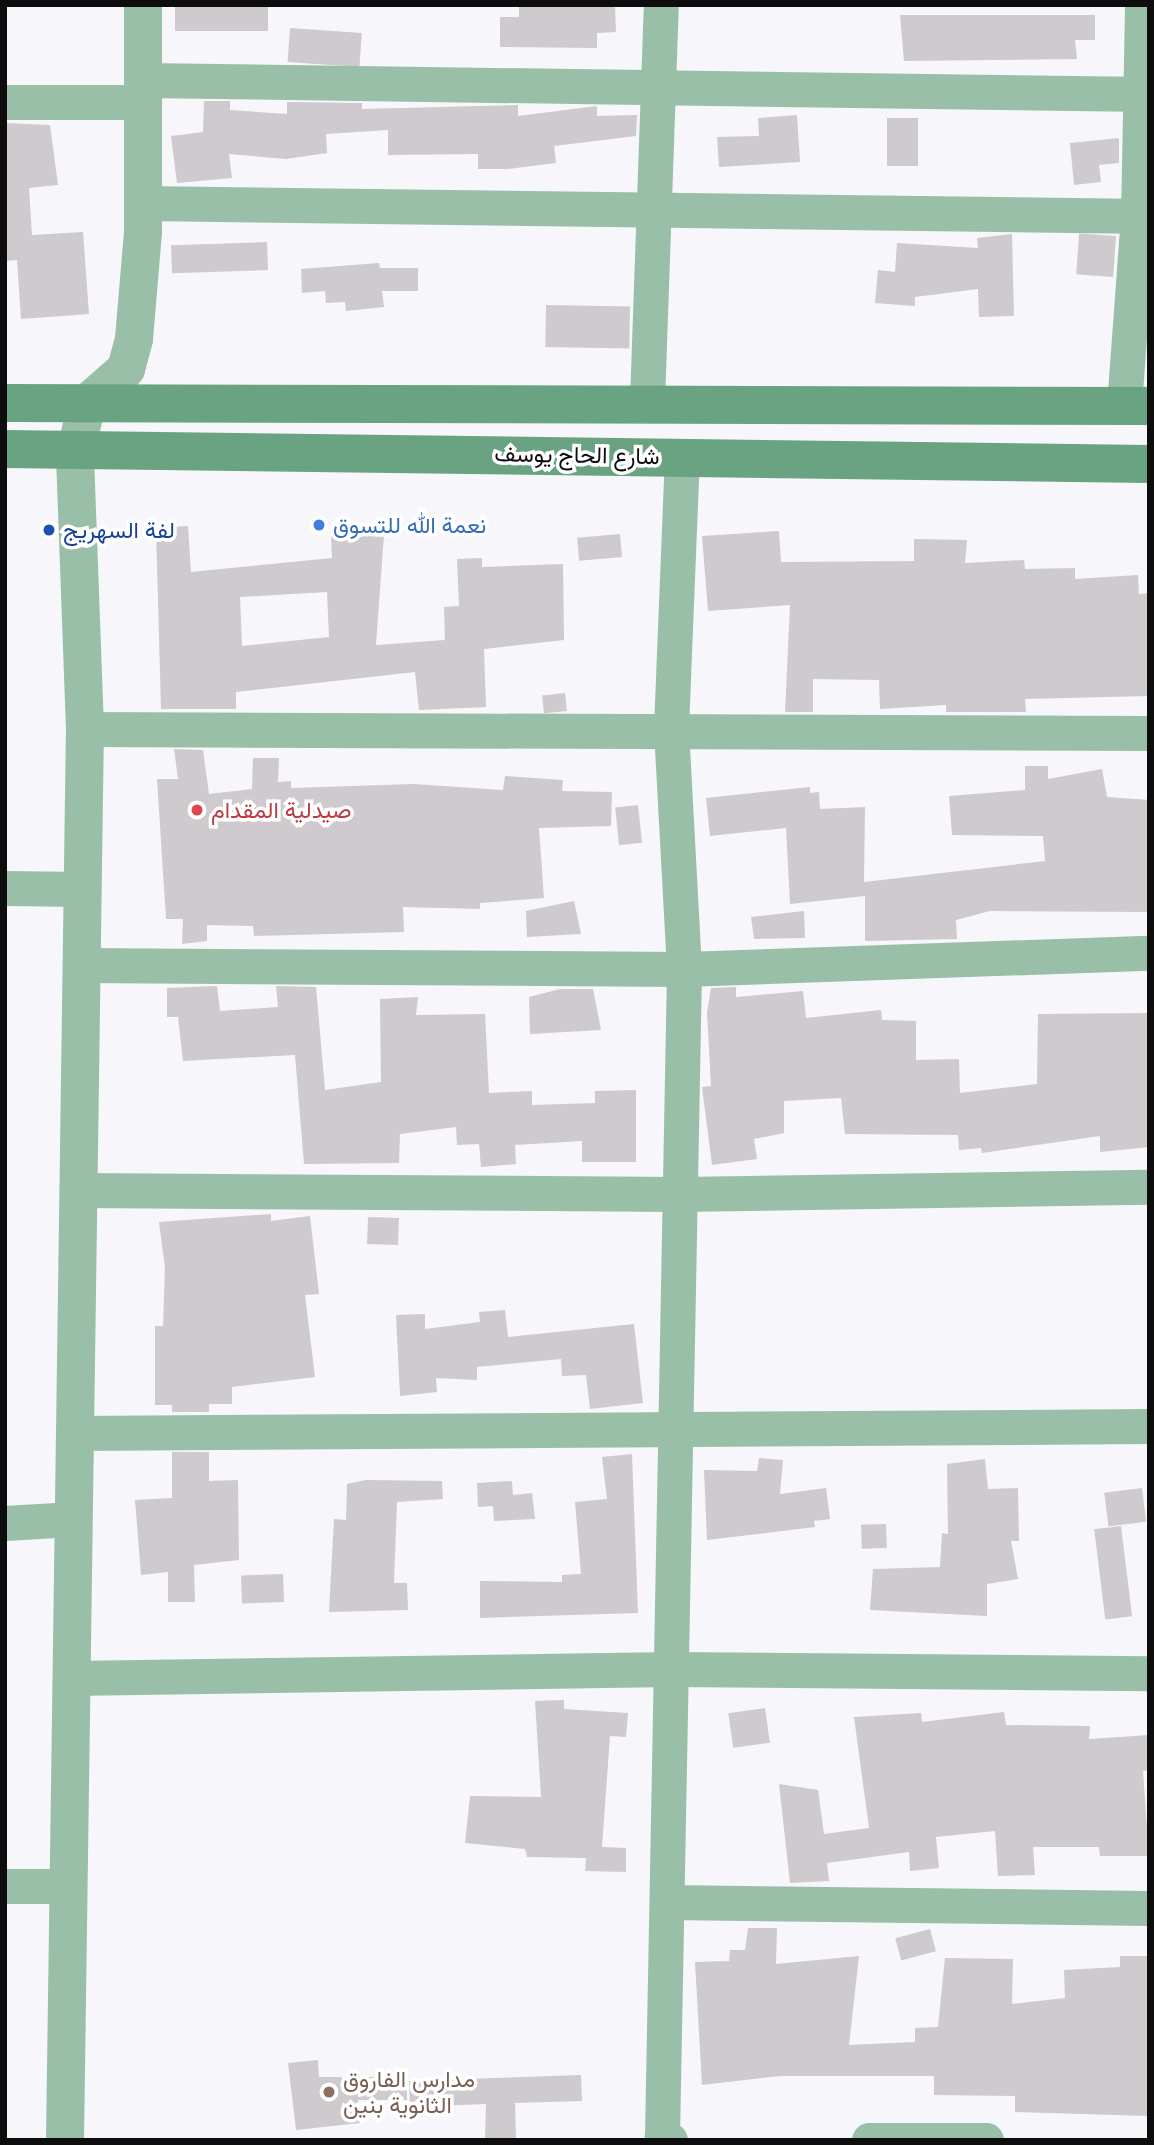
<!DOCTYPE html>
<meta charset="utf-8">
<style>
body{margin:0}
#map{position:relative;width:1154px;height:2145px;overflow:hidden;background:#f6f6fb;font-family:"Space Grotesk",Vazirmatn,sans-serif}
div>[style]{position:absolute}
.building>*{inset:0;background:#cecacd;transform-origin:0 0}
.minor>*{height:35px;margin:-17.5px;padding:0 17.5px;transform-origin:17.5px;border-radius:17.5px;background:#99bfa8}
.tertiary>*{height:38px;margin:-19px;padding:0 19px;transform-origin:19px;border-radius:19px;background:#99bfa8}
.secondary>*{height:38px;margin:-19px;padding:0 19px;transform-origin:19px;border-radius:19px;background:#69a381}
.dots>*{width:19px;height:19px;translate:-50% -50%;box-sizing:border-box;border:4px solid #fff;border-radius:50%}
span{translate:-50% -50%;white-space:nowrap;text-align:center;line-height:1.15;-webkit-text-stroke:7px #fff;paint-order:stroke}
.street-label{font-size:23px;color:#0d0d0e}
.shop-label{font-size:23px;color:#366cbe}
.left{translate:0 -50%;text-align:left}
.transit-label{font-size:23px;color:#164399}
.health-label{font-size:23px;color:#be3a42}
.education-label{font-size:23px;color:#785e54}
.frame{position:absolute;inset:0;border:7px solid #0d0d0e;pointer-events:none}
</style>
<div id="map">
<div class="building">
<div style="left:175px;top:5px;width:93px;height:26px"></div>
<div style="clip-path:polygon(519px 5px,615px 5px,616px 32px,597px 33px,597px 48px,500px 47px,500px 17px,519px 17px)"></div>
<div style="clip-path:polygon(900px 15px,1095px 15px,1095px 40px,1075px 40px,1077px 59px,904px 61px)"></div>
<div style="left:290px;top:28px;width:72px;height:34px;rotate:4deg"></div>
<div style="clip-path:polygon(204px 101px,230px 101px,230px 110px,287px 114px,287px 102px,362px 103px,362px 109px,518px 105px,518px 116px,597px 106px,597px 116px,637px 115px,636px 136px,554px 146px,556px 163px,507px 169px,478px 169px,478px 154px,388px 155px,388px 130px,326px 134px,327px 153px,286px 159px,229px 154px,232px 178px,177px 183px,171px 136px,203px 132px)"></div>
<div style="clip-path:polygon(797px 115px,800px 162px,719px 167px,717px 137px,759px 136px,758px 118px)"></div>
<div style="left:887px;top:118px;width:31px;height:48px"></div>
<div style="clip-path:polygon(5px 123px,50px 125px,58px 185px,29px 188px,32px 235px,83px 232px,89px 314px,21px 319px,17px 260px,5px 261px)"></div>
<div style="clip-path:polygon(1119px 138px,1119px 163px,1099px 165px,1101px 182px,1074px 185px,1070px 143px)"></div>
<div style="clip-path:polygon(1012px 234px,1014px 316px,979px 317px,978px 289px,915px 297px,915px 306px,875px 303px,878px 270px,895px 272px,897px 243px,978px 248px,977px 238px)"></div>
<div style="left:1116px;top:236px;width:41px;height:37px;rotate:94deg"></div>
<div style="left:267px;top:242px;width:28px;height:96px;rotate:88deg"></div>
<div style="clip-path:polygon(379px 263px,380px 268px,418px 268px,418px 291px,382px 291px,384px 307px,346px 311px,345px 302px,326px 303px,325px 291px,302px 293px,301px 269px)"></div>
<div style="left:546px;top:305px;width:84px;height:42px;rotate:1deg"></div>
<div style="clip-path:polygon(evenodd,188px 526px,191px 572px,332px 558px,331px 535px,384px 534px,376px 645px,445px 640px,444px 607px,459px 606px,457px 559px,482px 558px,482px 567px,563px 564px,564px 640px,484px 649px,486px 707px,419px 710px,415px 672px,236px 692px,236px 709px,161px 709px,156px 528px,188px 526px,327px 592px,329px 637px,242px 646px,240px 597px,327px 592px)"></div>
<div style="clip-path:polygon(779px 531px,781px 562px,914px 561px,914px 539px,967px 540px,965px 563px,1024px 560px,1025px 569px,1075px 568px,1075px 579px,1138px 575px,1139px 594px,1149px 593px,1149px 696px,1025px 699px,1026px 712px,946px 712px,946px 705px,880px 709px,879px 680px,813px 679px,813px 712px,785px 712px,790px 605px,708px 611px,702px 536px)"></div>
<div style="left:620px;top:534px;width:23px;height:43px;rotate:85deg"></div>
<div style="left:565px;top:693px;width:18px;height:23px;rotate:84deg"></div>
<div style="clip-path:polygon(174px 749px,203px 750px,209px 794px,252px 789px,253px 758px,279px 758px,278px 782px,291px 781px,291px 788px,414px 784px,503px 790px,505px 776px,563px 780px,562px 791px,612px 792px,611px 826px,539px 828px,544px 898px,480px 903px,480px 909px,403px 907px,404px 932px,254px 936px,253px 926px,207px 925px,207px 941px,182px 944px,183px 919px,166px 919px,157px 779px,178px 779px)"></div>
<div style="clip-path:polygon(1025px 766px,1048px 766px,1048px 779px,1102px 769px,1107px 797px,1149px 800px,1149px 912px,990px 911px,956px 920px,957px 939px,865px 941px,865px 896px,790px 904px,786px 828px,710px 836px,706px 798px,810px 787px,810px 793px,819px 792px,820px 809px,865px 807px,864px 882px,1045px 861px,1043px 836px,952px 835px,949px 796px,1025px 790px)"></div>
<div style="left:638px;top:805px;width:38px;height:23px;rotate:84deg"></div>
<div style="clip-path:polygon(574px 901px,581px 934px,527px 937px,526px 911px)"></div>
<div style="clip-path:polygon(804px 911px,805px 938px,754px 939px,751px 917px)"></div>
<div style="clip-path:polygon(217px 986px,220px 1011px,278px 1007px,276px 986px,316px 987px,325px 1090px,381px 1082px,380px 999px,418px 997px,416px 1015px,485px 1014px,489px 1093px,532px 1091px,532px 1105px,595px 1103px,595px 1091px,636px 1090px,636px 1162px,582px 1162px,582px 1141px,515px 1145px,516px 1164px,481px 1167px,479px 1144px,457px 1145px,456px 1127px,400px 1134px,399px 1163px,304px 1164px,295px 1055px,183px 1061px,178px 1017px,167px 1017px,167px 988px)"></div>
<div style="clip-path:polygon(736px 987px,736px 997px,803px 991px,806px 1018px,881px 1010px,882px 1020px,916px 1021px,916px 1060px,959px 1059px,960px 1093px,1037px 1084px,1038px 1014px,1149px 1013px,1149px 1147px,1100px 1152px,1100px 1136px,982px 1153px,981px 1148px,959px 1150px,958px 1135px,845px 1134px,841px 1098px,784px 1101px,784px 1133px,754px 1139px,757px 1159px,712px 1165px,702px 1087px,711px 1086px,707px 1012px,711px 988px)"></div>
<div style="clip-path:polygon(560px 989px,593px 989px,601px 1030px,530px 1034px,529px 997px)"></div>
<div style="clip-path:polygon(271px 1214px,271px 1221px,310px 1216px,319px 1294px,305px 1295px,315px 1377px,232px 1387px,232px 1404px,209px 1404px,209px 1412px,172px 1412px,172px 1405px,155px 1405px,155px 1326px,163px 1326px,165px 1268px,159px 1222px)"></div>
<div style="left:368px;top:1217px;width:31px;height:27px;rotate:2deg"></div>
<div style="clip-path:polygon(505px 1310px,508px 1337px,634px 1324px,643px 1403px,590px 1409px,586px 1375px,562px 1376px,561px 1359px,477px 1367px,477px 1380px,436px 1378px,437px 1392px,400px 1396px,396px 1315px,425px 1314px,425px 1329px,480px 1322px,479px 1312px)"></div>
<div style="clip-path:polygon(172px 1452px,209px 1452px,209px 1481px,238px 1480px,239px 1560px,194px 1565px,195px 1602px,168px 1602px,168px 1572px,141px 1575px,135px 1500px,172px 1498px)"></div>
<div style="clip-path:polygon(632px 1454px,638px 1613px,480px 1618px,480px 1581px,562px 1582px,562px 1575px,581px 1574px,575px 1502px,607px 1499px,602px 1457px)"></div>
<div style="clip-path:polygon(759px 1458px,783px 1460px,780px 1494px,826px 1488px,830px 1519px,814px 1521px,815px 1527px,707px 1540px,704px 1470px,757px 1471px)"></div>
<div style="clip-path:polygon(985px 1459px,988px 1489px,1018px 1488px,1019px 1541px,1011px 1541px,1018px 1579px,987px 1584px,987px 1616px,870px 1610px,873px 1569px,940px 1567px,942px 1533px,948px 1534px,947px 1464px)"></div>
<div style="clip-path:polygon(366px 1480px,442px 1481px,443px 1499px,397px 1502px,394px 1583px,407px 1583px,408px 1610px,329px 1612px,334px 1519px,346px 1520px,347px 1484px)"></div>
<div style="clip-path:polygon(512px 1481px,513px 1495px,532px 1493px,535px 1519px,494px 1521px,493px 1506px,478px 1507px,477px 1483px)"></div>
<div style="left:1142px;top:1488px;width:34px;height:38px;rotate:83deg"></div>
<div style="left:886px;top:1524px;width:24px;height:25px;rotate:88deg"></div>
<div style="left:1121px;top:1526px;width:91px;height:27px;rotate:83deg"></div>
<div style="left:283px;top:1574px;width:28px;height:42px;rotate:88deg"></div>
<div style="clip-path:polygon(564px 1700px,564px 1709px,628px 1713px,626px 1737px,610px 1736px,602px 1847px,626px 1848px,626px 1872px,585px 1871px,586px 1858px,527px 1857px,525px 1849px,465px 1843px,470px 1796px,541px 1797px,535px 1701px)"></div>
<div style="left:765px;top:1708px;width:35px;height:37px;rotate:82deg"></div>
<div style="clip-path:polygon(1004px 1712px,1006px 1725px,1090px 1726px,1089px 1739px,1149px 1735px,1149px 1770px,1143px 1771px,1149px 1856px,1100px 1856px,1099px 1847px,1033px 1847px,1035px 1875px,998px 1876px,995px 1831px,936px 1837px,939px 1868px,910px 1871px,909px 1852px,827px 1863px,829px 1881px,790px 1883px,779px 1784px,818px 1790px,824px 1834px,869px 1828px,854px 1717px,921px 1713px,922px 1722px)"></div>
<div style="clip-path:polygon(748px 1928px,777px 1928px,776px 1964px,859px 1956px,849px 2045px,915px 2042px,915px 2028px,938px 2027px,945px 1958px,1013px 1959px,1012px 2004px,1065px 1998px,1064px 1970px,1120px 1967px,1120px 1956px,1149px 1956px,1149px 2116px,1015px 2112px,1015px 2096px,934px 2095px,934px 2076px,780px 2076px,702px 2085px,695px 1962px,729px 1961px,730px 1950px,745px 1950px)"></div>
<div style="left:930px;top:1929px;width:23px;height:36px;rotate:75deg"></div>
<div style="clip-path:polygon(318px 2060px,319px 2077px,407px 2077px,407px 2100px,358px 2100px,360px 2123px,296px 2130px,288px 2063px)"></div>
<div style="clip-path:polygon(581px 2075px,582px 2101px,515px 2103px,516px 2140px,485px 2140px,486px 2104px,410px 2107px,409px 2081px)"></div>
</div>
<div class="minor">
<div style="left:142px;top:80px;width:1007px;rotate:0.8deg"></div>
<div style="left:5px;top:102px;width:137px"></div>
<div style="left:143px;top:203px;width:1006px;rotate:0.74deg"></div>
<div style="left:647px;top:401px;width:396px;rotate:-88deg"></div>
<div style="left:1124px;top:406px;width:190px;rotate:-85.8deg"></div>
<div style="left:1138px;top:217px;width:212px;rotate:-88.9deg"></div>
<div style="left:85px;top:729px;width:1064px;rotate:0.22deg"></div>
<div style="left:5px;top:888px;width:77px;rotate:0.7deg"></div>
<div style="left:80px;top:965px;width:604px;rotate:0.38deg"></div>
<div style="left:684px;top:969px;width:465px;rotate:-2deg"></div>
<div style="left:78px;top:1190px;width:602px;rotate:0.38deg"></div>
<div style="left:680px;top:1194px;width:469px;rotate:-0.9deg"></div>
<div style="left:75px;top:1433px;width:1074px;rotate:-0.37deg"></div>
<div style="left:5px;top:1523px;width:68px;rotate:-3.4deg"></div>
<div style="left:71px;top:1678px;width:600px;rotate:-0.86deg"></div>
<div style="left:671px;top:1669px;width:478px;rotate:0.5deg"></div>
<div style="left:5px;top:1886px;width:63px"></div>
<div style="left:667px;top:1902px;width:482px;rotate:0.7deg"></div>
<div style="left:670px;top:2140px;width:9px;rotate:-159deg"></div>
<div style="left:662px;top:2137px;width:1168px;rotate:-88.92deg"></div>
<div style="left:684px;top:969px;width:241px;rotate:-93.1deg"></div>
<div style="left:671px;top:728px;width:271px;rotate:-87.7deg"></div>
<div style="left:869px;top:2140px;width:117px"></div>
</div>
<div class="tertiary">
<div style="left:65px;top:2140px;width:1411px;rotate:-89.19deg"></div>
<div style="left:85px;top:729px;width:274px;rotate:-92.1deg"></div>
<div style="left:75px;top:455px;width:53px;rotate:-77deg"></div>
<div style="left:87px;top:403px;width:52px;rotate:-41.1deg"></div>
<div style="left:126px;top:369px;width:31px;rotate:-75deg"></div>
<div style="left:134px;top:339px;width:107px;rotate:-85.2deg"></div>
<div style="left:143px;top:232px;width:227px;rotate:-90deg"></div>
</div>
<div class="secondary">
<div style="left:5px;top:403px;width:1144px;rotate:0.15deg"></div>
<div style="left:5px;top:449px;width:1144px;rotate:0.75deg"></div>
</div>
<div class="dots">
<div style="left:319px;top:525px;background:#3f7fe0"></div>
<div style="left:49px;top:530px;background:#1a4fb4"></div>
<div style="left:197px;top:810px;background:#e0444e"></div>
<div style="left:329px;top:2092px;background:#8d6e63"></div>
</div>
<div class="street-label">
<span style="left:577px;top:455px;rotate:1deg">شارع الحاج يوسف</span>
</div>
<div class="shop-label">
<span class="left" style="left:333px;top:525px">نعمة الله للتسوق</span>
</div>
<div class="transit-label">
<span class="left" style="left:63px;top:530px">لفة السهريج</span>
</div>
<div class="health-label">
<span class="left" style="left:211px;top:810px">صيدلية المقدام</span>
</div>
<div class="education-label">
<span class="left" style="left:343px;top:2092px">مدارس الفاروق<br>الثانوية بنين</span>
</div>
<div class="frame"></div>
</div>
